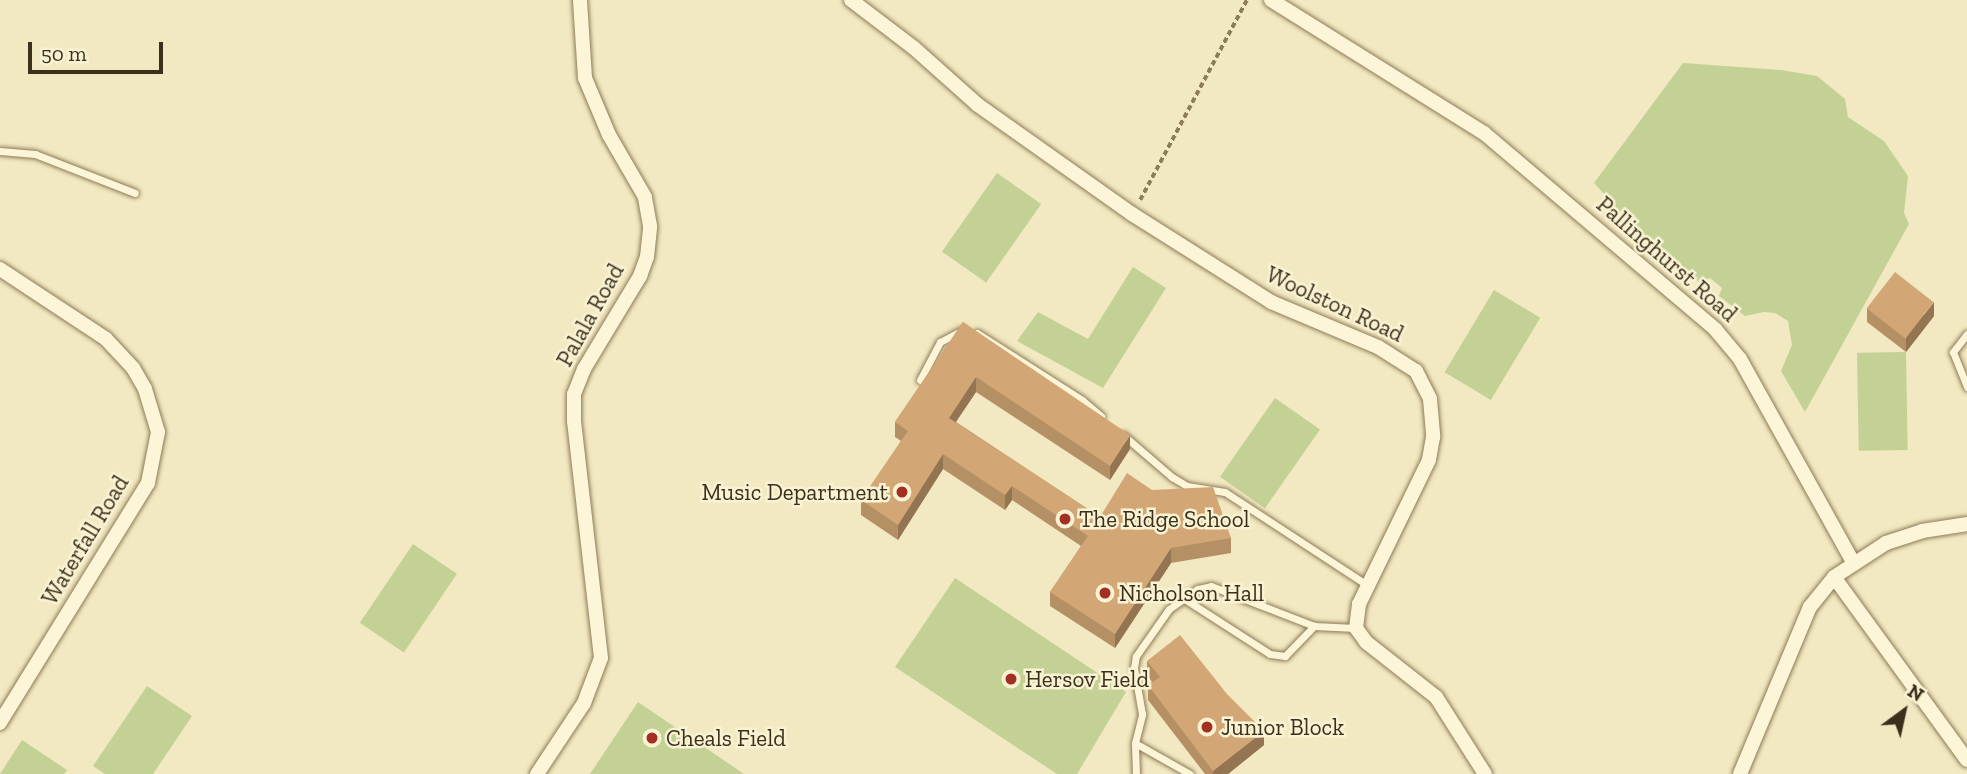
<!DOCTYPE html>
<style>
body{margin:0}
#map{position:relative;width:1967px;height:774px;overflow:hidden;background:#f2e9c2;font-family:"Zilla Slab",serif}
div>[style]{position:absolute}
.green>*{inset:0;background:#c3d195;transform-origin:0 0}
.path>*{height:3.5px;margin-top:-1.75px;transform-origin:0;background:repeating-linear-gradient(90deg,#8e7b57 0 5px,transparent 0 8.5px)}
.roads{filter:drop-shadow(0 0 2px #8e7b57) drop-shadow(0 0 2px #8e7b57)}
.service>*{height:7px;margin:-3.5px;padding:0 3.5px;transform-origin:3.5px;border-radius:3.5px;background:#fcf5d7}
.minor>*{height:14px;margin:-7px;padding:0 7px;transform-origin:7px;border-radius:7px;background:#fcf5d7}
.wall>*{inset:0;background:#b59065}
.shaded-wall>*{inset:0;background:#947552}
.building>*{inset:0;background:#d3a775;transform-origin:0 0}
.dots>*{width:19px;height:19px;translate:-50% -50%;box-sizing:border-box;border:4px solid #f9f2d3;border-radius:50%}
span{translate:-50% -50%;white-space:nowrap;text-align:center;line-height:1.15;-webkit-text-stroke:5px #f9f2d3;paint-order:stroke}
.street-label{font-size:23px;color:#3c301d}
.poi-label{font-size:23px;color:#3c301d}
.right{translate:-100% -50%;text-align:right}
.left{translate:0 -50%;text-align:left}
.north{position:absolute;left:1869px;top:676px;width:70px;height:70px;-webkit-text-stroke:5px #f9f2d3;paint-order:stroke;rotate:33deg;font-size:19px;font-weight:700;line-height:28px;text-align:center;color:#3c301d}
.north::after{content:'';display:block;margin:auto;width:24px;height:32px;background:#3c301d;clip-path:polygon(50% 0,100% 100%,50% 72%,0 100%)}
.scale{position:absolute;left:28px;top:42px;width:135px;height:32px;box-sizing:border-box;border:4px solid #3c301d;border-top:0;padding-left:9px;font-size:21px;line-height:24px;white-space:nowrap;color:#3c301d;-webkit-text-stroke:5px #f9f2d3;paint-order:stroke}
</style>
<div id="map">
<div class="green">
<div style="clip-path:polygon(1683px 63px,1781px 70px,1817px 76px,1845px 99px,1848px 117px,1884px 141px,1908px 176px,1904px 213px,1909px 224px,1805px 412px,1781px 371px,1792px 345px,1788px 321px,1775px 313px,1764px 312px,1745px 316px,1719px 296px,1722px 288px,1710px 278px,1699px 282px,1625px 217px,1594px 183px)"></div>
<div style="left:997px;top:173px;width:54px;height:96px;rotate:35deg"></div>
<div style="clip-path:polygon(1133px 267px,1166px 288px,1103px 388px,1017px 341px,1038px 312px,1088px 339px)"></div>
<div style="left:1494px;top:290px;width:54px;height:96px;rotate:31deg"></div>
<div style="left:1906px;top:352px;width:98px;height:49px;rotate:89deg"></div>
<div style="left:1275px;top:398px;width:55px;height:96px;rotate:35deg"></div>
<div style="left:413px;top:544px;width:53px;height:95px;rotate:34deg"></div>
<div style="clip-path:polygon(955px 578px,1126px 692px,1077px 774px,1057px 774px,895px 667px)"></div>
<div style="clip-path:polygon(147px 686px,192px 716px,153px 774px,105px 774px,93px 766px)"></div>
<div style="clip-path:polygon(638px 702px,744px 774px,590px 774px)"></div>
<div style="clip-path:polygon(22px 740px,67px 770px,64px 774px,0 774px)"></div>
</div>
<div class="path">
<div style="left:1140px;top:200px;width:227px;rotate:-61.9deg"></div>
</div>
<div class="roads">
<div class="service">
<div style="left:0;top:151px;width:35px;rotate:5deg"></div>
<div style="left:35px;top:154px;width:107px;rotate:21.3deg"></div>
<div style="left:977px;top:333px;width:125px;rotate:32.5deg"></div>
<div style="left:1082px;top:400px;width:25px;rotate:40deg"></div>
<div style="left:1967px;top:334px;width:23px;rotate:128deg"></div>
<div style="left:1953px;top:352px;width:38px;rotate:68deg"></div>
<div style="left:920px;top:380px;width:43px;rotate:-62.2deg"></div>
<div style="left:940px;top:342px;width:26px;rotate:-28deg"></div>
<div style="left:1123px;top:435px;width:65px;rotate:40.6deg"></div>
<div style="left:1172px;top:477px;width:17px;rotate:31deg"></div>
<div style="left:1187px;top:486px;width:38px;rotate:9deg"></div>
<div style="left:1225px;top:492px;width:170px;rotate:33.2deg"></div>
<div style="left:1183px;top:598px;width:103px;rotate:32.8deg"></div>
<div style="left:1270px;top:654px;width:15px;rotate:8deg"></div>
<div style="left:1285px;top:656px;width:42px;rotate:-46deg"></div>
<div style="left:1135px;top:743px;width:63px;rotate:29.4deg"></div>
<div style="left:1136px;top:774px;width:31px;rotate:-92deg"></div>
<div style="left:1135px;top:743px;width:30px;rotate:-76deg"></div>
<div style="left:1142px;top:714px;width:47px;rotate:-99.9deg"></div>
<div style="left:1134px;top:668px;width:12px;rotate:-81deg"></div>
<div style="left:1136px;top:656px;width:57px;rotate:-54.9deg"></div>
<div style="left:1169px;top:609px;width:35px;rotate:-35deg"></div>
<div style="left:1198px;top:589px;width:13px;rotate:-13deg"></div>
<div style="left:1211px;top:586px;width:110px;rotate:21.2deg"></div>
<div style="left:1314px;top:626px;width:42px;rotate:2.7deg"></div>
</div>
<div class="minor">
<div style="left:851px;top:0;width:79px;rotate:37.3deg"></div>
<div style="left:914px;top:48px;width:86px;rotate:41.7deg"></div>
<div style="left:978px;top:105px;width:189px;rotate:35.3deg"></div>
<div style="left:1132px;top:214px;width:165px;rotate:32.3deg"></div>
<div style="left:1271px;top:302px;width:116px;rotate:22.8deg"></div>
<div style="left:1378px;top:347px;width:45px;rotate:32.3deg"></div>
<div style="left:1416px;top:371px;width:31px;rotate:63deg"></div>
<div style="left:1430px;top:399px;width:38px;rotate:85deg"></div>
<div style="left:1433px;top:437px;width:23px;rotate:100deg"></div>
<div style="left:1429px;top:460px;width:160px;rotate:115.9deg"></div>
<div style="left:1359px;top:604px;width:24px;rotate:97deg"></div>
<div style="left:1356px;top:628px;width:17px;rotate:54deg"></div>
<div style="left:1366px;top:642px;width:89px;rotate:38.2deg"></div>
<div style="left:1436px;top:697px;width:91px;rotate:57.5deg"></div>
<div style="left:1271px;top:0;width:251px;rotate:32deg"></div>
<div style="left:1484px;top:133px;width:303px;rotate:40.3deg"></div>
<div style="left:1715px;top:329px;width:39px;rotate:50deg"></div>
<div style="left:1740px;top:359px;width:232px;rotate:60.9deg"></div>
<div style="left:0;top:269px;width:127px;rotate:33.4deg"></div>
<div style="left:106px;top:339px;width:40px;rotate:47deg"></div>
<div style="left:133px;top:368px;width:24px;rotate:60deg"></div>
<div style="left:145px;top:389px;width:45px;rotate:73.2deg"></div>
<div style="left:158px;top:432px;width:52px;rotate:101.1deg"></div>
<div style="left:148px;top:483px;width:282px;rotate:121.7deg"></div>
<div style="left:1834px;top:577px;width:226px;rotate:54deg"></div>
<div style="left:537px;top:774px;width:85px;rotate:-56.5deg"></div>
<div style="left:584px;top:703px;width:48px;rotate:-69.3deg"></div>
<div style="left:601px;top:658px;width:239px;rotate:-96.5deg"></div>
<div style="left:574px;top:421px;width:27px;rotate:-90deg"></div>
<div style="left:574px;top:394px;width:27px;rotate:-68deg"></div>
<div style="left:584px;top:369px;width:109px;rotate:-58.9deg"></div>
<div style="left:640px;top:276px;width:20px;rotate:-70deg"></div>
<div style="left:647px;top:257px;width:31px;rotate:-84deg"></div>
<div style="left:650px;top:226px;width:29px;rotate:-100deg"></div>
<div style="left:645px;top:197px;width:72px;rotate:-120.1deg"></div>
<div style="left:609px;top:135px;width:62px;rotate:-112.8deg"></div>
<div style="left:585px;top:78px;width:78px;rotate:-93.7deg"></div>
<div style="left:1740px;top:774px;width:181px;rotate:-67.3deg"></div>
<div style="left:1810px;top:607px;width:38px;rotate:-51deg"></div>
<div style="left:1834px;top:577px;width:62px;rotate:-33.2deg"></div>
<div style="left:1886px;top:543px;width:38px;rotate:-18deg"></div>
<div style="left:1922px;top:531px;width:46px;rotate:-8.8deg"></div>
</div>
</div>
<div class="wall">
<div style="clip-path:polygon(1867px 308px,1934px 316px,1906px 352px,1867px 322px)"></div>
<div style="clip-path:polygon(963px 322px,1130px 449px,1110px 480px,976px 392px,956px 422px,1100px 517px,1152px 490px,1231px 538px,1231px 553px,1171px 563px,1115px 648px,1050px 606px,1050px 592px,1081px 546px,1012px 500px,1005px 510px,943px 469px,898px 540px,861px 515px,861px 500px,901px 441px,895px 437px,895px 422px)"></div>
<div style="clip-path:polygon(1147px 661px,1264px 745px,1228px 774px,1205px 774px,1148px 700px,1148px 685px,1152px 682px,1147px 675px)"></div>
</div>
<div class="shaded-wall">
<div style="clip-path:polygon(1934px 302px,1934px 316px,1906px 352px,1906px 338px)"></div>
<div style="clip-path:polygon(976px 377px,976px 392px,949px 432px,949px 418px)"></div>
<div style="clip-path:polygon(1130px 435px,1130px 449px,1110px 480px,1110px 466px)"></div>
<div style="clip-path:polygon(943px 454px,943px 469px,898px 540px,898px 525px)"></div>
<div style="clip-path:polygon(1012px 486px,1012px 500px,1005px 510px,1005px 495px)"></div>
<div style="clip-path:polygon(1171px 548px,1171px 563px,1115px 648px,1115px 634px)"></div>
<div style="clip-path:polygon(1264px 731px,1264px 745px,1228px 774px,1213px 774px,1213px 771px)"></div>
</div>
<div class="building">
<div style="left:1895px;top:272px;width:49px;height:46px;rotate:38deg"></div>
<div style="clip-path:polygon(963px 322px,1130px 435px,1110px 466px,976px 377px,949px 418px,1100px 517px,1127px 473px,1152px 490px,1213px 487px,1231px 538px,1171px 548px,1115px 634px,1050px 592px,1088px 536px,1012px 486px,1005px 495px,943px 454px,898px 525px,861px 500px,908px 431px,895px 422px)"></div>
<div style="clip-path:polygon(1180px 635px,1227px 694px,1264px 731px,1213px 771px,1148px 685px,1160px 677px,1147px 661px)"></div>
</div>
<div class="dots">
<div style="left:902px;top:492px;background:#a33022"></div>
<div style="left:1065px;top:519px;background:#a33022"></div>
<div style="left:1105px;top:593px;background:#a33022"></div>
<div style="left:1011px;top:679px;background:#a33022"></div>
<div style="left:1207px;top:727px;background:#a33022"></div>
<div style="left:652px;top:738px;background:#a33022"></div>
</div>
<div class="street-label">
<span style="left:1667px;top:259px;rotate:41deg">Pallinghurst Road</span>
<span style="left:1335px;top:304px;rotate:25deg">Woolston Road</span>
<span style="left:590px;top:315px;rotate:-61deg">Palala Road</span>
<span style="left:85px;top:540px;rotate:-59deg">Waterfall Road</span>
</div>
<div class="poi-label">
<span class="right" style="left:888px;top:492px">Music Department</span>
<span class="left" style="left:1079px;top:519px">The Ridge School</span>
<span class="left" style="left:1119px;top:593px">Nicholson Hall</span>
<span class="left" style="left:1025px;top:679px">Hersov Field</span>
<span class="left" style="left:1221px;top:727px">Junior Block</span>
<span class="left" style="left:666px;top:738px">Cheals Field</span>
</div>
<div class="north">N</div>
<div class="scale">50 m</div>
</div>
